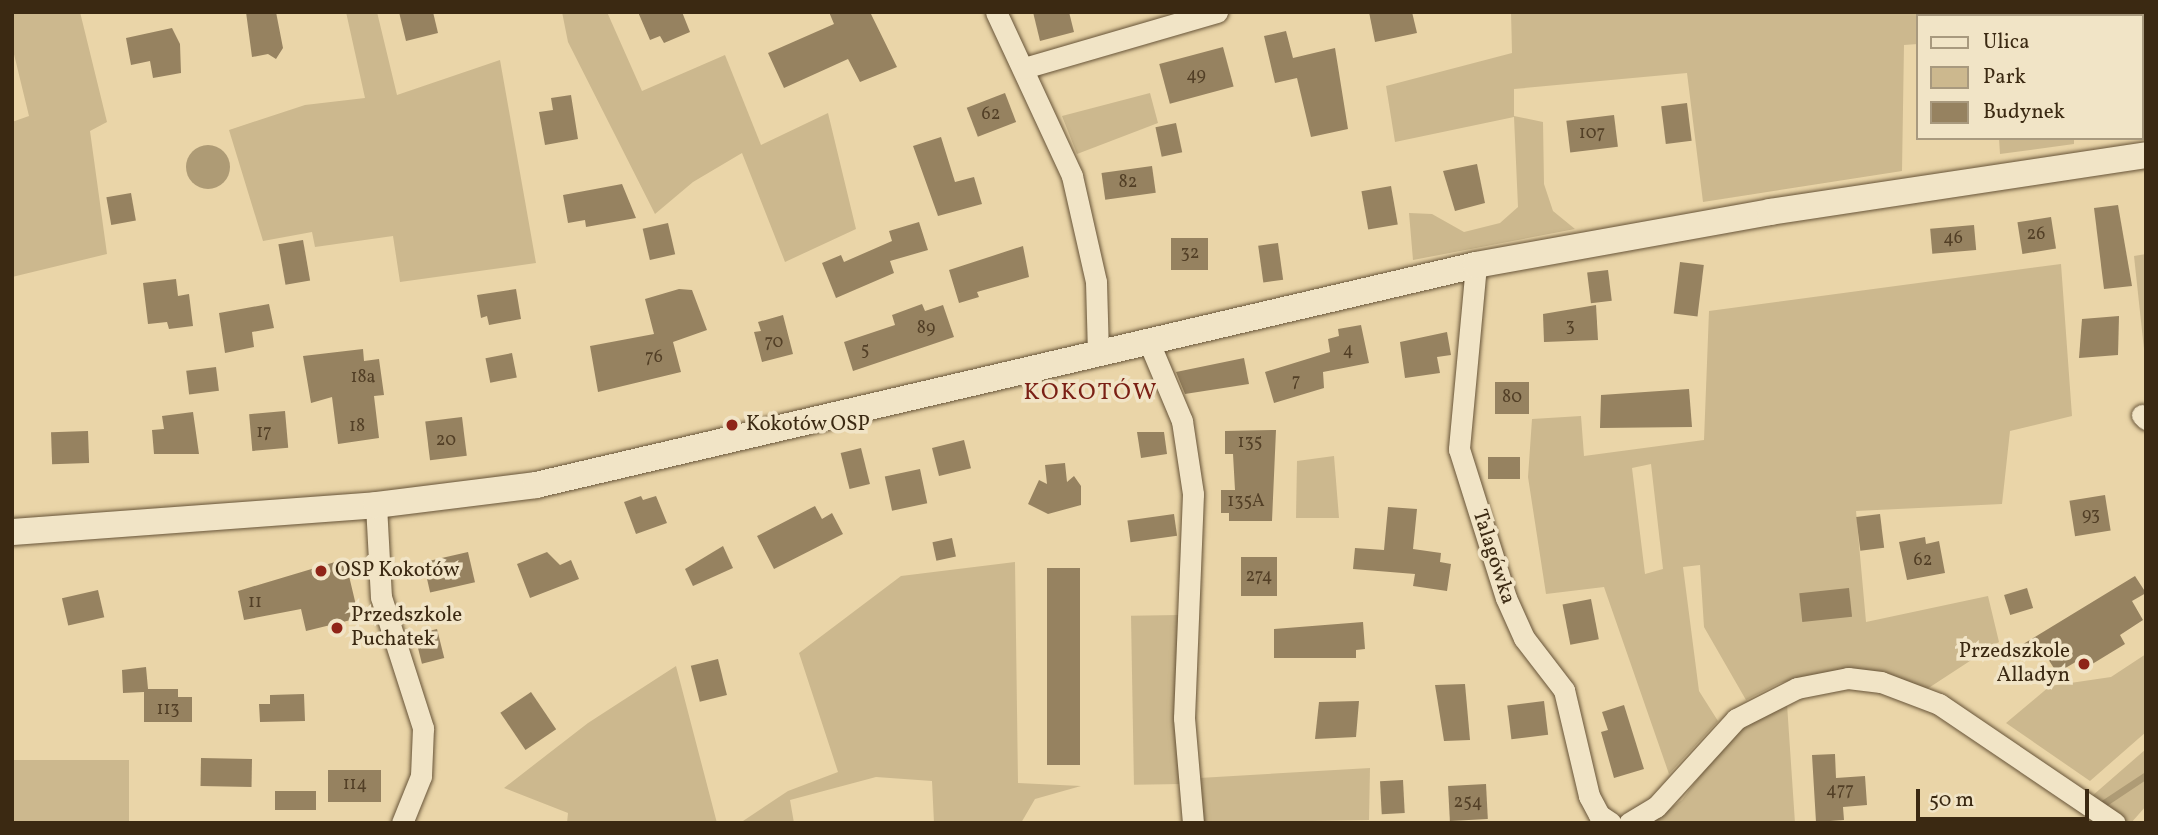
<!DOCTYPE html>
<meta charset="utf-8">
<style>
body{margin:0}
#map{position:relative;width:2158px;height:835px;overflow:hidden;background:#ead5a8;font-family:Vollkorn,serif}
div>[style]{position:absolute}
.green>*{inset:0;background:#ccb88e;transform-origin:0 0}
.water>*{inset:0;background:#ae9b75}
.round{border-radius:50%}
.stream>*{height:7px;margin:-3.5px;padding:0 3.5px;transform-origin:3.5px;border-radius:3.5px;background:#ae9b75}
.building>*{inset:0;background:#968260;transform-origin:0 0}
.roads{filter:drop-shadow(0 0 2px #675438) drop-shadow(0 0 2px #675438)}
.minor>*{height:21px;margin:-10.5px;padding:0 10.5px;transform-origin:10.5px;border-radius:10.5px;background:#f1e4c6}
.tertiary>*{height:26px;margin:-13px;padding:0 13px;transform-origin:13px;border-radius:13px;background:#f1e4c6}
.dots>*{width:19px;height:19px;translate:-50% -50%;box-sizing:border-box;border:4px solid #f1e4c6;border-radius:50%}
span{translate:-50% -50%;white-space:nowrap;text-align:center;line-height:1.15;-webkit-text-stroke:7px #f1e4c6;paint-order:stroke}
.number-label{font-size:18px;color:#523f26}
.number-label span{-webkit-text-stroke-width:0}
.poi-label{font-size:21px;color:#3b2912}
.left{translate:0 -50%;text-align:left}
.right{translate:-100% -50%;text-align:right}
.street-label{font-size:21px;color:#3b2912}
.quarter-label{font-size:24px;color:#7a1f14;letter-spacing:2px}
.frame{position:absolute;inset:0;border:14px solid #3b2912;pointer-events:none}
.legend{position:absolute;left:1916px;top:14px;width:228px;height:126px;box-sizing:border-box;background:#f1e4c6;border:2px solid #a8997e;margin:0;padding:9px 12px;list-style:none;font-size:21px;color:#3b2912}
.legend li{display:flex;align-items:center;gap:14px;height:35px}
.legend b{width:35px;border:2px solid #a8997e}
.scale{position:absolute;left:1916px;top:789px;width:173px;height:32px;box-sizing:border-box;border:4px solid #3b2912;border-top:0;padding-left:9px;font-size:21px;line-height:24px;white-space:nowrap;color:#3b2912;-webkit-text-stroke:5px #f1e4c6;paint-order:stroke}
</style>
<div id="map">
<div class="green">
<div style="clip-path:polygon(12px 12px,80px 12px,107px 122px,90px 131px,107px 254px,12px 277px,12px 122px,29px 116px,12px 46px)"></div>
<div style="clip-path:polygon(346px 12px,377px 12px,397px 95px,500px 60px,536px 263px,400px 282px,393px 236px,315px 247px,312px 232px,263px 241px,229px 130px,305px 105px,365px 98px)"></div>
<div style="clip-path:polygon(562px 12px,607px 12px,642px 91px,725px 55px,761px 145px,828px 113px,856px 229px,785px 262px,742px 153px,693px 182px,655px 214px,568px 42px)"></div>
<div style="clip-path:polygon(1511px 12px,2070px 12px,2070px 16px,1918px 16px,1918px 44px,1904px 45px,1902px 171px,1703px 202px,1687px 73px,1514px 89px,1514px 116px,1543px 122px,1544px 184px,1553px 211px,1575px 229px,1413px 260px,1409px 213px,1432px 214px,1464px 232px,1500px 223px,1518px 207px,1514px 117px,1395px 142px,1386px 86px,1512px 53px)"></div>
<div style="clip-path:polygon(1150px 93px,1158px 123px,1077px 154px,1062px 116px)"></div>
<div style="clip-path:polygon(1999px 138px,2074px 138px,2074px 144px,2000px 154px)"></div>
<div style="clip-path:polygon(2146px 254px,2146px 368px,2134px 256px)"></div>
<div style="clip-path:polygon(evenodd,2061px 264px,2072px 416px,2010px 431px,2002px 504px,1856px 511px,1866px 622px,1988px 596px,1999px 642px,1927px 689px,1886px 673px,1848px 668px,1780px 683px,1746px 700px,1704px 627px,1700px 565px,1683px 567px,1699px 691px,1718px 721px,1669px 774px,1604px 587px,1546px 594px,1528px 477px,1532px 419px,1581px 416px,1584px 456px,1704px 440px,1709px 311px,2061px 264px,1651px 464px,1663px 569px,1645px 574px,1632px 468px,1651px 464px)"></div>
<div style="clip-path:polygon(1334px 456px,1339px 518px,1296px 518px,1297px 461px)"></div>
<div style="clip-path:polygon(1015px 562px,1018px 783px,1081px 786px,1035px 799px,1021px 823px,934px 823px,932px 781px,876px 777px,790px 800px,794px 823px,740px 823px,788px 791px,838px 772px,799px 653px,901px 576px)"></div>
<div style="left:1179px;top:615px;width:169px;height:48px;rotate:89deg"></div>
<div style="clip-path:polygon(2146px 654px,2146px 732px,2090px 781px,2006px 723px,2050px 686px,2111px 677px)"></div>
<div style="clip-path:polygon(676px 666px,717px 823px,567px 823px,568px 813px,504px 788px,588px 723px)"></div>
<div style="clip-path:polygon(1787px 704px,1795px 823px,1649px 823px,1682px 800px,1719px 750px,1755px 716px)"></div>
<div style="clip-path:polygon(2146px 749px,2146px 806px,2131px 823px,2082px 823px,2098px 801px,2092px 796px)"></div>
<div style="left:12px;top:760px;width:117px;height:63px"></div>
<div style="clip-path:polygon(1370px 768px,1369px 820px,1203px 823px,1199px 778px)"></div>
</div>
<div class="water">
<div class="round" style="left:186px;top:145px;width:44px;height:44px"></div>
</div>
<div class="stream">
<div style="left:2091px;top:823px;width:21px;rotate:-61deg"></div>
<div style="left:2101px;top:805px;width:54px;rotate:-33.7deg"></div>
</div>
<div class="building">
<div style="clip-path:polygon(246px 12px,276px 12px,283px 48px,276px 59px,268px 54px,252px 57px)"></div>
<div style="clip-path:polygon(399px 12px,433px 12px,438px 33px,406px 41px)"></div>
<div style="clip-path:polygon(638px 12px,682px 12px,690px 32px,664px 43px,660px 36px,650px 40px)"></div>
<div style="clip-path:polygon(829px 12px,870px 12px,897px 67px,860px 82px,848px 59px,784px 88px,768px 53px,834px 24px)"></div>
<div style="clip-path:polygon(1033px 12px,1069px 12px,1074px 32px,1040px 41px)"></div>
<div style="clip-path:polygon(1369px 12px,1412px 12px,1417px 33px,1375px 42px)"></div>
<div style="clip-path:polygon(172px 28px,180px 44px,181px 73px,153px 78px,150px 61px,131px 65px,126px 38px)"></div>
<div style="clip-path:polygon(1286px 31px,1293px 58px,1335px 48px,1348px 129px,1311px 137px,1297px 78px,1275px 83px,1264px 36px)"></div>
<div style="left:1223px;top:47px;width:41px;height:66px;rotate:75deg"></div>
<div style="left:1005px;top:93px;width:31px;height:41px;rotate:69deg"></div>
<div style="clip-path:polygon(571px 95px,578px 139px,545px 145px,539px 112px,553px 110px,551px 98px)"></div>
<div style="left:1687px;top:103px;width:38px;height:26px;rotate:83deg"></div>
<div style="left:1614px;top:115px;width:32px;height:48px;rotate:83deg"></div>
<div style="left:1176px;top:123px;width:30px;height:21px;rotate:78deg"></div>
<div style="clip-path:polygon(941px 137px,955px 182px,974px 177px,982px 204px,938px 216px,913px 146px)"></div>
<div style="clip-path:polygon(1477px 164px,1485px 203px,1455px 211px,1443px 171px)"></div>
<div style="left:1152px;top:166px;width:27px;height:51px;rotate:82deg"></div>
<div style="clip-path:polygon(622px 184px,636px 218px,586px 227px,585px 220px,568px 223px,563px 195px)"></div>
<div style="left:1391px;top:186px;width:39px;height:30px;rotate:80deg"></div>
<div style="left:131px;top:193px;width:28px;height:25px;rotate:80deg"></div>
<div style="clip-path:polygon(2118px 205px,2132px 286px,2104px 289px,2094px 208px)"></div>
<div style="left:2051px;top:217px;width:32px;height:34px;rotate:81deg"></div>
<div style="clip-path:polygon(919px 222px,928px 250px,890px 261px,894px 273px,836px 298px,822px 263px,841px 255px,844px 262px,892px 241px,889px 231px)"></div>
<div style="left:668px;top:223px;width:32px;height:26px;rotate:77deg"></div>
<div style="left:1974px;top:225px;width:25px;height:44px;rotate:85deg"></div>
<div style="left:1171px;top:238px;width:37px;height:32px"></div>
<div style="left:303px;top:240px;width:41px;height:25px;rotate:80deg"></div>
<div style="left:1278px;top:243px;width:37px;height:20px;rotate:82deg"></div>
<div style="clip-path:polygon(1023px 246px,1029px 277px,977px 292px,979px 297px,959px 303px,949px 270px)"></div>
<div style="left:1680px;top:262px;width:24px;height:52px;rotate:7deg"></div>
<div style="left:1608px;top:270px;width:31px;height:21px;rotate:83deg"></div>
<div style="clip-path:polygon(176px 279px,178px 296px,189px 294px,193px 326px,169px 329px,167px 322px,148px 324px,143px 283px)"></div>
<div style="clip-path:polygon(516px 289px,521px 319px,489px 325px,487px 316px,481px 318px,477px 295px)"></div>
<div style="clip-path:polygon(679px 289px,692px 290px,707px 330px,673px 342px,681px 372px,598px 392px,590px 346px,654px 334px,645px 299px)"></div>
<div style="clip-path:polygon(269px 304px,274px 328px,252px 332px,254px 347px,225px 353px,219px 313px)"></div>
<div style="clip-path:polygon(922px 304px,925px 311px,943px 305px,954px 337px,853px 371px,844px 342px,895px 325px,892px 315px)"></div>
<div style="clip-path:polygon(1596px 305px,1598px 340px,1544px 342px,1543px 314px)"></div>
<div style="clip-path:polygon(783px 315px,793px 354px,762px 362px,754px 332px,761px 331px,758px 322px)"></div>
<div style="clip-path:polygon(2119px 316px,2118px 355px,2079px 358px,2082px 319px)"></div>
<div style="clip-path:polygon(1361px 325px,1369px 363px,1323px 372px,1324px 388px,1274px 403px,1265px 372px,1330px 352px,1328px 339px,1339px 336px,1338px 329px)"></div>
<div style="clip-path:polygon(1447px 332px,1451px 355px,1437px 357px,1440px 373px,1405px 378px,1400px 342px)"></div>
<div style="clip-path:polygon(363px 349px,364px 361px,379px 359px,384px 395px,374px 396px,379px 438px,338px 444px,332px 397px,311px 403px,303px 356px)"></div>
<div style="left:512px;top:353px;width:25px;height:27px;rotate:79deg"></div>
<div style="clip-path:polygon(1244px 358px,1249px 384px,1185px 394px,1176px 372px)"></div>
<div style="left:216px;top:367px;width:24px;height:30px;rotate:83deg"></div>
<div style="left:1529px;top:382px;width:32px;height:34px;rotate:90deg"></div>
<div style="clip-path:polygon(1689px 389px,1692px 427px,1600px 428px,1601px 395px)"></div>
<div style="left:285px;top:411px;width:37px;height:36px;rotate:85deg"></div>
<div style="clip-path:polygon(193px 412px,199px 454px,154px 454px,152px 430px,164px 429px,162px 416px)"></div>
<div style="left:462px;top:417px;width:39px;height:37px;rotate:83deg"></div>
<div style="clip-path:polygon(1276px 430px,1272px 521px,1229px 521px,1229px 513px,1221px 513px,1221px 490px,1235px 490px,1233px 454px,1225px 454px,1225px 431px)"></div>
<div style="left:88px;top:431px;width:32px;height:37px;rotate:88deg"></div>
<div style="clip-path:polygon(1137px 432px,1164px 432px,1167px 454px,1141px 458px)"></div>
<div style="left:964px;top:440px;width:29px;height:33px;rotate:76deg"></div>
<div style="left:861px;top:448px;width:37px;height:21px;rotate:76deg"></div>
<div style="left:1488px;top:457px;width:32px;height:22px"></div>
<div style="clip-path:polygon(1065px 463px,1067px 482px,1074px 476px,1081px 486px,1081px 505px,1048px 514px,1028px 504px,1039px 480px,1047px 484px,1045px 465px)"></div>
<div style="left:920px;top:469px;width:35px;height:36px;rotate:78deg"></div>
<div style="left:2105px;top:495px;width:36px;height:36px;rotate:81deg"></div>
<div style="clip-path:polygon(641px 496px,643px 500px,656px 496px,667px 523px,636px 534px,624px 502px)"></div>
<div style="clip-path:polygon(815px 506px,822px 519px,832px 513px,843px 534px,774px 569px,757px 536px)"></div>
<div style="clip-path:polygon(1388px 507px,1417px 509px,1413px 549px,1441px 553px,1440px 562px,1451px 564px,1447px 591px,1413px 586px,1415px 574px,1353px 569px,1355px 548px,1384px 550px)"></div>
<div style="left:1174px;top:514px;width:22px;height:47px;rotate:82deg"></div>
<div style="left:1880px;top:514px;width:34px;height:24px;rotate:83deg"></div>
<div style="clip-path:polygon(1925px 537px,1926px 544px,1939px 541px,1945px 573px,1907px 580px,1899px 542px)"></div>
<div style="left:952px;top:538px;width:19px;height:20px;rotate:78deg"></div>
<div style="clip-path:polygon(723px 546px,733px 568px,693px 586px,685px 569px)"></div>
<div style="left:468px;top:552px;width:31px;height:46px;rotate:77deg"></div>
<div style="clip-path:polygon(547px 552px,560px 565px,571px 560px,579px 579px,530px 598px,517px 564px)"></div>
<div style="left:1241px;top:557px;width:36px;height:39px"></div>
<div style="clip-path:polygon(345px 559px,359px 618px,306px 631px,301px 609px,244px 620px,238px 591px)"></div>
<div style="left:1047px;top:568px;width:33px;height:197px"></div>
<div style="clip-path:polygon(2135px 576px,2146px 593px,2132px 601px,2143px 620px,2120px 635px,2125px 644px,2089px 666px,2084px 657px,2057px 673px,2043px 651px,2020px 646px)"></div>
<div style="left:1849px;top:588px;width:29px;height:50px;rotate:84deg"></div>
<div style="left:2027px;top:588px;width:21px;height:24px;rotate:73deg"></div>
<div style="left:98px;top:590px;width:28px;height:37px;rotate:77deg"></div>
<div style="left:1591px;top:599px;width:41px;height:29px;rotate:79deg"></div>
<div style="clip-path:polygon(1363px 622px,1365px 649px,1356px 650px,1356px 658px,1274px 658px,1274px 629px)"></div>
<div style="left:437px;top:629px;width:30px;height:23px;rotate:76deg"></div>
<div style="left:718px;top:659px;width:37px;height:28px;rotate:76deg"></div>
<div style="clip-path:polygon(146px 667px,148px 689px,178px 689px,178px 697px,192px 697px,192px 722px,144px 722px,144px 692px,123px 693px,122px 670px)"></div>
<div style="clip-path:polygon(1465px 684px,1470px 740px,1444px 741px,1435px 685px)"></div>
<div style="left:531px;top:692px;width:45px;height:37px;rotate:56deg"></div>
<div style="clip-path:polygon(304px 694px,305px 721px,260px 722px,259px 704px,270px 704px,270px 695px)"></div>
<div style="clip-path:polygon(1359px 701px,1356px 737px,1315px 739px,1319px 702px)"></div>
<div style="left:1544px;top:701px;width:34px;height:37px;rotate:83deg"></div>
<div style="clip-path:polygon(1624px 705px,1644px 769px,1614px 778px,1601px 732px,1608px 730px,1602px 712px)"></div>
<div style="clip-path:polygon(1835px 754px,1836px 778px,1865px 776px,1867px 805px,1843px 807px,1844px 820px,1816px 822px,1812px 755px)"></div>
<div style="left:201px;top:758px;width:51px;height:28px;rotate:1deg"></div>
<div style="left:328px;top:770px;width:53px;height:32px"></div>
<div style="left:1403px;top:780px;width:33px;height:23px;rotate:87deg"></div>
<div style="left:1486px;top:784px;width:35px;height:38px;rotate:87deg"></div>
<div style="left:275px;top:791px;width:41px;height:19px"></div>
</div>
<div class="roads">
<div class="minor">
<div style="left:996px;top:12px;width:181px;rotate:65.1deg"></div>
<div style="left:1072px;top:176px;width:109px;rotate:77.2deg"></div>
<div style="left:1096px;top:282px;width:70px;rotate:88.4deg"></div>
<div style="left:1024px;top:68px;width:201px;rotate:-16.2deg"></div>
<div style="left:1476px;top:265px;width:185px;rotate:95.3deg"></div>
<div style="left:1459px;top:449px;width:156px;rotate:72.5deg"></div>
<div style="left:1506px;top:598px;width:44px;rotate:65.8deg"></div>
<div style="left:1524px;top:638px;width:66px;rotate:52.4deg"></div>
<div style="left:1564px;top:690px;width:109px;rotate:76.7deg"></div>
<div style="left:1589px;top:796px;width:21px;rotate:62deg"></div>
<div style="left:1599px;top:815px;width:14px;rotate:34deg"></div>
<div style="left:1148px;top:340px;width:88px;rotate:67.2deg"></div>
<div style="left:1182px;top:421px;width:74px;rotate:81.4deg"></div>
<div style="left:1193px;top:494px;width:224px;rotate:92.3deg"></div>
<div style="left:1184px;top:718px;width:105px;rotate:85.1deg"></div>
<div style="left:2142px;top:415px;width:6px;rotate:45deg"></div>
<div style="left:376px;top:505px;width:92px;rotate:86.9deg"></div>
<div style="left:381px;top:597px;width:138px;rotate:72.2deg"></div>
<div style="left:423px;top:728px;width:48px;rotate:92.4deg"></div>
<div style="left:421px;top:776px;width:51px;rotate:112deg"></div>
<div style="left:1629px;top:823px;width:31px;rotate:-31deg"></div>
<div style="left:1656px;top:807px;width:119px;rotate:-47.7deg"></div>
<div style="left:1736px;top:719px;width:68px;rotate:-26.9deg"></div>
<div style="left:1797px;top:688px;width:52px;rotate:-11.1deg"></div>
<div style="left:1848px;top:678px;width:33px;rotate:7deg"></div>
<div style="left:1881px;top:682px;width:62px;rotate:20.8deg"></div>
<div style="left:1939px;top:704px;width:212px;rotate:34.1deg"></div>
</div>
<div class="tertiary">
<div style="left:12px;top:532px;width:365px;rotate:-4.2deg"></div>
<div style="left:376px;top:505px;width:161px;rotate:-7.1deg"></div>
<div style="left:536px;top:485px;width:965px;rotate:-13.17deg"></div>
<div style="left:1476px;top:265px;width:299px;rotate:-10.2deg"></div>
<div style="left:1770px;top:212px;width:380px;rotate:-8.6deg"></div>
</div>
</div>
<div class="dots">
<div style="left:732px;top:425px;background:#8f2418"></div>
<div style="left:321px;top:571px;background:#8f2418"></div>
<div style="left:337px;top:628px;background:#8f2418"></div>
<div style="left:2084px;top:664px;background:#8f2418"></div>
</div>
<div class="number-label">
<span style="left:1196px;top:76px">49</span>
<span style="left:991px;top:115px">62</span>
<span style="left:1592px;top:134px">107</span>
<span style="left:1128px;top:183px">82</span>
<span style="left:2036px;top:235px">26</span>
<span style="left:1953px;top:239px">46</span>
<span style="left:1190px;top:254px">32</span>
<span style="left:1570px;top:327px">3</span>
<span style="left:926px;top:329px">89</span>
<span style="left:774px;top:343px">70</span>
<span style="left:865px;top:351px">5</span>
<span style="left:1348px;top:351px">4</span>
<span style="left:654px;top:358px">76</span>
<span style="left:363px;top:378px">18a</span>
<span style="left:1296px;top:382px">7</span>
<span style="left:1512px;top:398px">80</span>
<span style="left:357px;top:427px">18</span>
<span style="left:264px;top:433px">17</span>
<span style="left:446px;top:441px">20</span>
<span style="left:1250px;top:443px">135</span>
<span style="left:1246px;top:502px">135A</span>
<span style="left:2091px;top:516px">93</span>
<span style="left:1923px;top:561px">62</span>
<span style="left:1259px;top:577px">274</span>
<span style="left:255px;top:603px">11</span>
<span style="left:168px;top:710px">113</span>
<span style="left:355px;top:785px">114</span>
<span style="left:1840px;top:791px">477</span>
<span style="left:1468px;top:803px">254</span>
</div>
<div class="poi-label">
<span class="left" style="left:746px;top:425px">Kokotów OSP</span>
<span class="left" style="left:335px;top:571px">OSP Kokotów</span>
<span class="left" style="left:351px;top:628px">Przedszkole<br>Puchatek</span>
<span class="right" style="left:2070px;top:664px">Przedszkole<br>Alladyn</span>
</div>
<div class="street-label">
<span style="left:1493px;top:557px;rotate:72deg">Talagówka</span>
</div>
<div class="quarter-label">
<span style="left:1091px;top:394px">KOKOTÓW</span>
</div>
<div class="frame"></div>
<ul class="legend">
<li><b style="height:9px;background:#f1e4c6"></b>Ulica</li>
<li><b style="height:19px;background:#ccb88e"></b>Park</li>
<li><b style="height:19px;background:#968260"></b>Budynek</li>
</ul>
<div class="scale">50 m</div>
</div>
